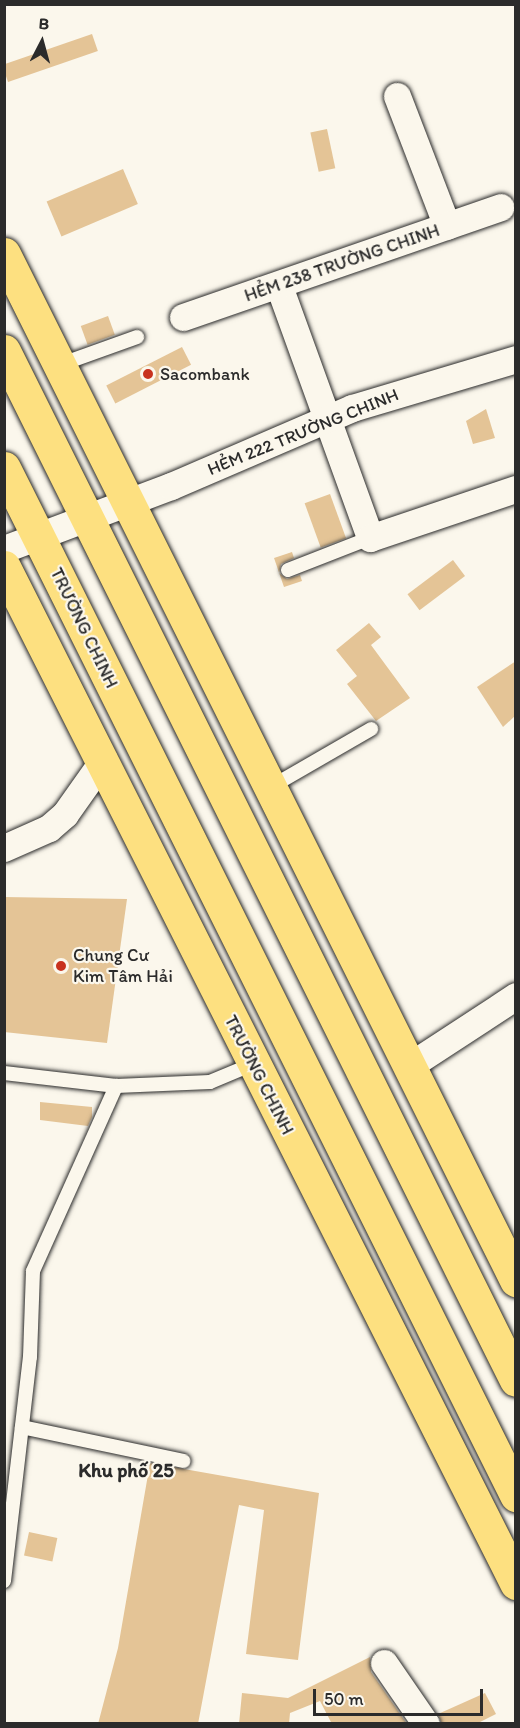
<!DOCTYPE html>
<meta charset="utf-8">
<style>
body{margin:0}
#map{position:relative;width:520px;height:1728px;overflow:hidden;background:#fbf7ec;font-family:Itim,sans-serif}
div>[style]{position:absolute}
.building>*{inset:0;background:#e4c496;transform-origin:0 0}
.roads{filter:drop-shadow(0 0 2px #2b2b2b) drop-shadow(0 0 2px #2b2b2b)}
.lane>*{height:14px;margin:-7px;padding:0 7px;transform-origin:7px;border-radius:7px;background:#fbf7ec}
.street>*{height:27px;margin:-13.5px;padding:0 13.5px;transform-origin:13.5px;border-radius:13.5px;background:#fbf7ec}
.primary>*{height:33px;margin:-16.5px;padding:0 16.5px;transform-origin:16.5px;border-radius:16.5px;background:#fde080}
.dots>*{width:16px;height:16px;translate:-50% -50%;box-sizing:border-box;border:3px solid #fbf7ec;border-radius:50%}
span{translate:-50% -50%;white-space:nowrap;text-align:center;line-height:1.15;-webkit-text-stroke:4.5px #fbf7ec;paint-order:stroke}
.street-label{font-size:18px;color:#2b2b2b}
.poi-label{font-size:18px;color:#2b2b2b}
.left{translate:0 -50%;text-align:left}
.neighbourhood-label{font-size:20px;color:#2b2b2b;font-weight:700}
.frame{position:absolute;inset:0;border:6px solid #2b2b2b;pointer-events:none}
.north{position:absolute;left:12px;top:12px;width:60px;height:60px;-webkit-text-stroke:4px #fbf7ec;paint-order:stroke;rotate:6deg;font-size:16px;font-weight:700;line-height:24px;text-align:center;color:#2b2b2b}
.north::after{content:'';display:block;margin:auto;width:21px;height:27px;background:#2b2b2b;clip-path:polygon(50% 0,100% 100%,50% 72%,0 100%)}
.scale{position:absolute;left:313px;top:1689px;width:170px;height:27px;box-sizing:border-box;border:3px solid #2b2b2b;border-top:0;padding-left:8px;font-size:18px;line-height:21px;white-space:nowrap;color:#2b2b2b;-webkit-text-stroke:4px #fbf7ec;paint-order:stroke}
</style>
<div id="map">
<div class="building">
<div style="left:92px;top:34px;width:18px;height:95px;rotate:71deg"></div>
<div style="left:327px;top:129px;width:40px;height:17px;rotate:78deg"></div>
<div style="left:123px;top:169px;width:38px;height:83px;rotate:67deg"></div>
<div style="left:108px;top:316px;width:20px;height:29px;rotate:70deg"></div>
<div style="left:182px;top:347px;width:20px;height:85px;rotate:63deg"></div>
<div style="clip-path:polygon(486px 409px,495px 438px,473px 444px,466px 421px)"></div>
<div style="left:330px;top:494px;width:47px;height:27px;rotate:70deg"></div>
<div style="clip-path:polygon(292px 552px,294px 558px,281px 564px,279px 573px,287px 579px,300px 575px,302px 581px,284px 587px,274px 558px)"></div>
<div style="left:453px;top:560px;width:20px;height:57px;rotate:53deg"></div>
<div style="clip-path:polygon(369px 623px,381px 637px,371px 645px,410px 698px,376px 721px,347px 684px,357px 676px,336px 650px)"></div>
<div style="clip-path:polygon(516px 661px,516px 715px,503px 727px,477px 687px)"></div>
<div style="clip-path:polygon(4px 897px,127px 899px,107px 1043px,4px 1032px)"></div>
<div style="clip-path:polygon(40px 1102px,92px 1107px,92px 1117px,88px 1126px,40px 1120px)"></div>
<div style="clip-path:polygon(150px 1463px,319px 1493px,298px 1660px,246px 1654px,264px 1510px,239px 1505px,198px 1724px,98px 1724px,118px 1648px)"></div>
<div style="left:29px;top:1532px;width:29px;height:24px;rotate:12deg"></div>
<div style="clip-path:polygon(370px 1657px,371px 1672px,407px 1724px,332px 1724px,320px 1701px,290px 1713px,289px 1724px,239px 1724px,242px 1693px,288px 1698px)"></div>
<div style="clip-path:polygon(485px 1693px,496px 1714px,476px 1724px,442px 1724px,438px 1714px)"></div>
</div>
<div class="roads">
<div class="lane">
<div style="left:59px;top:365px;width:83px;rotate:-19.7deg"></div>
<div style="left:288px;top:570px;width:88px;rotate:-21.3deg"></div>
<div style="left:269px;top:788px;width:118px;rotate:-30deg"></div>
<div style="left:4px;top:1073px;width:113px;rotate:6.6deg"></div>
<div style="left:116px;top:1086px;width:94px;rotate:-2.4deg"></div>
<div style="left:210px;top:1082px;width:47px;rotate:-22.7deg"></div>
<div style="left:22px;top:1427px;width:165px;rotate:11.9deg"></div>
<div style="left:4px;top:1581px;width:226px;rotate:-83.4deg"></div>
<div style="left:30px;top:1357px;width:86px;rotate:-88deg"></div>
<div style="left:33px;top:1271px;width:203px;rotate:-65.8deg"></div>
</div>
<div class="street">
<div style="left:397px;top:96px;width:139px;rotate:69deg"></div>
<div style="left:279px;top:286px;width:268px;rotate:70.1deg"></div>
<div style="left:370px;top:538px;width:154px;rotate:-18.6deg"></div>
<div style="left:183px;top:317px;width:336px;rotate:-19.1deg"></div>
<div style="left:4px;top:549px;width:178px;rotate:-20.7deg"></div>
<div style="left:171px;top:486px;width:197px;rotate:-23.3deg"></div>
<div style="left:352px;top:408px;width:171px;rotate:-16.6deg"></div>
<div style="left:4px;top:848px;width:49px;rotate:-24deg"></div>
<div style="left:49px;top:828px;width:21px;rotate:-41deg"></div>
<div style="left:65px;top:814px;width:67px;rotate:-54.7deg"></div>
<div style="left:409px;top:1066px;width:128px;rotate:-33.2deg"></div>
<div style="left:384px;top:1663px;width:74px;rotate:55.5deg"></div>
</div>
<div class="primary">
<div style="left:4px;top:254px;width:1147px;rotate:63.48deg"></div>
<div style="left:4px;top:351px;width:1149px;rotate:63.55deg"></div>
<div style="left:4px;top:468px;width:1148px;rotate:63.5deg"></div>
<div style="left:4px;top:567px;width:1138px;rotate:63.25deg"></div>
</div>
</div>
<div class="dots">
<div style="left:148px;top:374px;background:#c8321e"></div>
<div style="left:61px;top:966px;background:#c8321e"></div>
</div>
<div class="street-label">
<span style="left:342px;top:263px;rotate:-19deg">HẺM 238 TRƯỜNG CHINH</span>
<span style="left:303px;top:432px;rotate:-22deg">HẺM 222 TRƯỜNG CHINH</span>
<span style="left:84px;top:628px;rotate:64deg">TRƯỜNG CHINH</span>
<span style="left:259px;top:1075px;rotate:63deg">TRƯỜNG CHINH</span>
</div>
<div class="poi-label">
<span class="left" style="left:160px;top:374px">Sacombank</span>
<span class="left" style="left:73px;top:966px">Chung Cư<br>Kim Tâm Hải</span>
</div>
<div class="neighbourhood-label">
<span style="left:126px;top:1470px">Khu phố 25</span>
</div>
<div class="frame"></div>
<div class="north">B</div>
<div class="scale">50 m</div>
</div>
